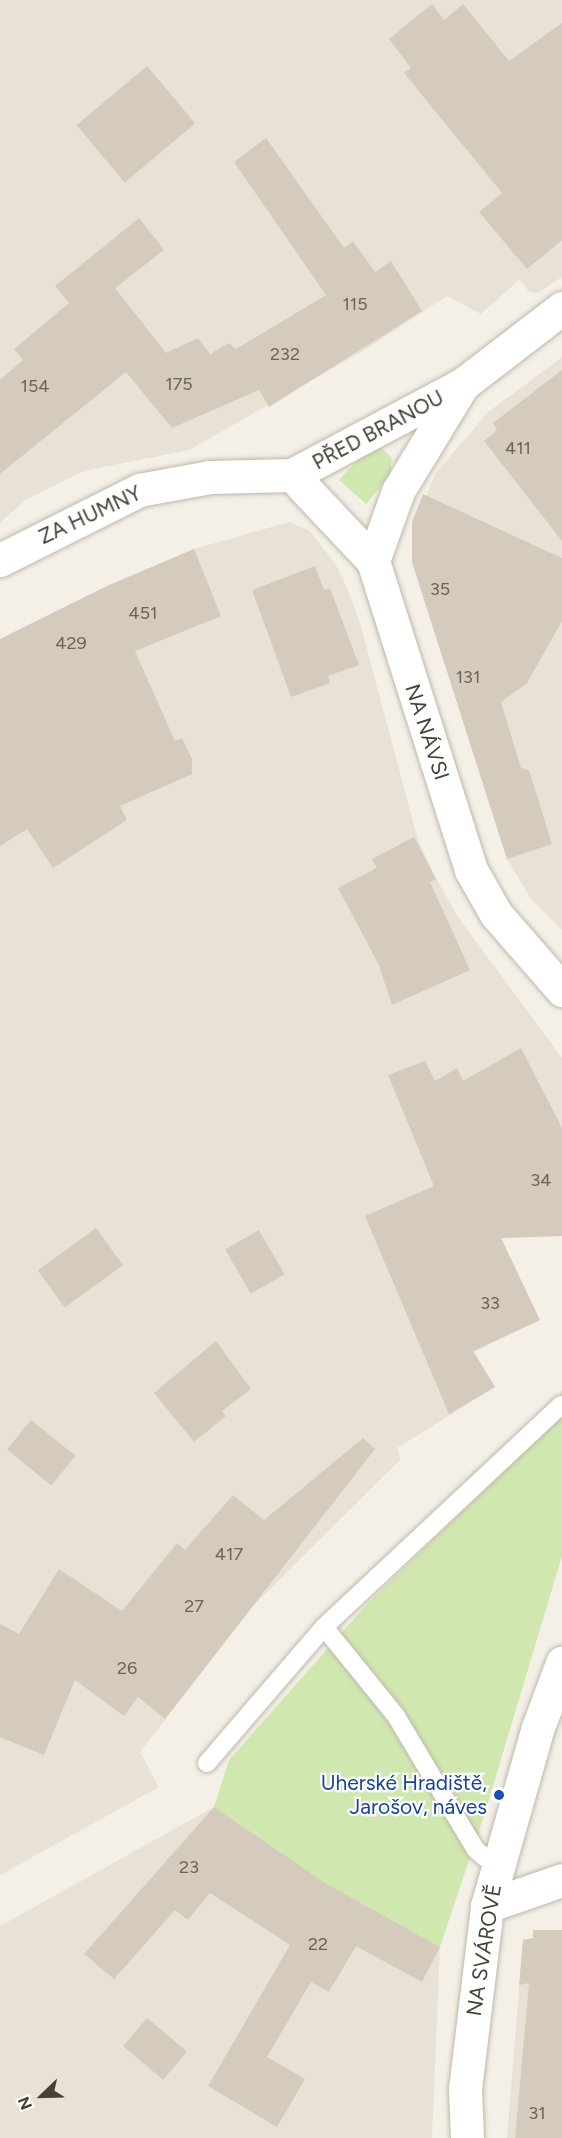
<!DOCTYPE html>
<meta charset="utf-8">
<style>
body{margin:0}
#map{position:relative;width:562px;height:2138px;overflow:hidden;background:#f4f0e7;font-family:Figtree,sans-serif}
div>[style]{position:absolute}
.residential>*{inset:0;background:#e8e1d5}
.green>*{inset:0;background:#d0e8b0}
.building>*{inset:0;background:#d5cbbc;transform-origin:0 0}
.roads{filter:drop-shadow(0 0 2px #bfb7aa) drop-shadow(0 0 2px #bfb7aa)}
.service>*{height:18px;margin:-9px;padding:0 9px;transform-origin:9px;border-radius:9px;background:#fff}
.minor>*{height:33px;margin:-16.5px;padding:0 16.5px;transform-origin:16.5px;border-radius:16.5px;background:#fff}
.dots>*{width:16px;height:16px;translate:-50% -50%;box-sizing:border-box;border:3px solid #fff;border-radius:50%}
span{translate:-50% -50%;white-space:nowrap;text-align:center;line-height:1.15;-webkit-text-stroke:4.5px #fff;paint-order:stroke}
.number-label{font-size:18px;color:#6a6358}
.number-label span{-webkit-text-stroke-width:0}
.street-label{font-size:21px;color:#474036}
.transit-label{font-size:21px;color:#164399}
.right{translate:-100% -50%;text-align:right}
.north{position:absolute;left:12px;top:2066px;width:60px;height:60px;-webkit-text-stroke:4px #fff;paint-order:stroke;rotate:247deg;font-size:16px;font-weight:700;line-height:24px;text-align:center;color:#474036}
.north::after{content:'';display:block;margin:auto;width:21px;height:27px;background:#474036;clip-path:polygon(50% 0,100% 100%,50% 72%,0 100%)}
</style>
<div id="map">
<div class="residential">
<div style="clip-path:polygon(0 0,562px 0,562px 277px,538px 293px,529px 292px,520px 279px,481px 314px,447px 296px,365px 350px,189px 450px,84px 471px,24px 501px,0 523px)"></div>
<div style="clip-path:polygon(562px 357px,562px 930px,531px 899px,507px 859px,412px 562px,414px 524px,436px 473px,488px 412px)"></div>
<div style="clip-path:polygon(289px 522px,310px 531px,336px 565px,347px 588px,360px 623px,418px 840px,437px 880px,458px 917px,562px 1058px,562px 1236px,501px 1238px,540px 1320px,474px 1352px,495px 1387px,397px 1448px,401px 1459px,254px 1605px,140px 1752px,159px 1787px,0 1875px,0 639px,107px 586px,194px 549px)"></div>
<div style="clip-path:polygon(214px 1807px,327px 1884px,440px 1947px,432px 2138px,0 2138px,0 1926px)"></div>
<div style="clip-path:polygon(562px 1931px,562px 2138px,507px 2138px,523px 1940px)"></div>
</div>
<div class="green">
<div style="clip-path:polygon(379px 446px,392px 458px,390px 475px,366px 504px,339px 480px,364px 453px)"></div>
<div style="clip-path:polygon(562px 1390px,562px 1556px,484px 1816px,440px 1947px,327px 1884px,214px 1807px,229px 1760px,367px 1604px,549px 1427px)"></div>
</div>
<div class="building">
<div style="clip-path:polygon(432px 4px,444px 20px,463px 4px,509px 61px,562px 23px,562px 240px,527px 269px,479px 212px,502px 193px,404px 73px,411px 68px,389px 39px)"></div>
<div style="left:147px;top:66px;width:75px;height:92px;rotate:50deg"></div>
<div style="clip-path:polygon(266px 138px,344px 248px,353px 241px,375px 272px,391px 261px,422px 311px,269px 407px,259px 390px,172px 428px,126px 372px,0 474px,0 380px,23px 360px,14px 349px,69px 303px,55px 286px,139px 218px,164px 250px,115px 288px,166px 353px,198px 338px,210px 354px,229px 343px,236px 349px,326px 295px,234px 162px)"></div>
<div style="clip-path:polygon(562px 370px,562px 541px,484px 441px,497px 430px,493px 423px)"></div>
<div style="clip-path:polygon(423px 494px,562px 558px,562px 621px,527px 683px,501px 702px,521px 768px,529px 770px,552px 844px,507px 859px,412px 562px,412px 522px)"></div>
<div style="clip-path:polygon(194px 549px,221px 616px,135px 651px,175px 741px,182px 738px,192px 759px,192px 774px,120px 806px,127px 820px,53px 868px,27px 829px,0 846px,0 639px,107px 586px)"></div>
<div style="clip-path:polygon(315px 566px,324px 590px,330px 588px,359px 665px,328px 676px,330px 683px,291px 697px,252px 590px)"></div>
<div style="clip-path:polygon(414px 837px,436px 879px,430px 882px,470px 970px,392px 1005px,379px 965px,338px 888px,377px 868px,372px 859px)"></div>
<div style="clip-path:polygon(521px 1048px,562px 1128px,562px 1236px,501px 1238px,540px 1320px,473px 1351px,495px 1387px,449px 1414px,365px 1216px,434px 1186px,388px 1075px,425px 1061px,435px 1081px,457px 1068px,463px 1081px)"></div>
<div style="left:96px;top:1228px;width:46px;height:72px;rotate:54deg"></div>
<div style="left:259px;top:1230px;width:51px;height:39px;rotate:60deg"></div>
<div style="clip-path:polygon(216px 1341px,251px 1389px,222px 1411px,226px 1416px,194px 1442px,154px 1393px)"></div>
<div style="left:31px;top:1420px;width:57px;height:38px;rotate:39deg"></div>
<div style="clip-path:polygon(363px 1438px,375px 1449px,165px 1719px,138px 1697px,124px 1716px,75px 1680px,44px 1755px,0 1737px,0 1624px,19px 1634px,59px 1569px,122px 1611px,177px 1543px,185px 1550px,233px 1495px,264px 1520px)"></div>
<div style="clip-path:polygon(214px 1807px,327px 1884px,440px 1947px,422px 1982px,356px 1946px,329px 1992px,311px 1982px,267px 2057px,305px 2079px,277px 2127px,208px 2086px,290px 1945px,210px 1893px,188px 1920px,175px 1910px,114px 1979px,84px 1954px)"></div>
<div style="clip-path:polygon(533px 1930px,562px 1930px,562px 2138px,515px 2138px,529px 1983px,519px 1985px,523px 1940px,533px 1938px)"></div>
<div style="left:147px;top:2018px;width:52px;height:37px;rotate:40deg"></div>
</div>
<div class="roads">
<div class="service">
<div style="left:324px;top:1627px;width:325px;rotate:-43.1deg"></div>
<div style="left:207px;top:1763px;width:179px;rotate:-49.3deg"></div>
<div style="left:324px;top:1627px;width:114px;rotate:51deg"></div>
<div style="left:396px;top:1716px;width:156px;rotate:59.2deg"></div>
<div style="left:476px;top:1850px;width:27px;rotate:39deg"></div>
</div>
<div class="minor">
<div style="left:292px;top:475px;width:118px;rotate:46.7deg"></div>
<div style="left:373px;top:561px;width:324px;rotate:72.4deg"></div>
<div style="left:471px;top:870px;width:51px;rotate:60.4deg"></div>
<div style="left:496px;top:914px;width:101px;rotate:49deg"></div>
<div style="left:0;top:560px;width:156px;rotate:-26.7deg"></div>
<div style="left:139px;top:490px;width:72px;rotate:-10.4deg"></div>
<div style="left:210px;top:477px;width:82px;rotate:-1.4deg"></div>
<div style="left:292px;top:475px;width:194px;rotate:-28deg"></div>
<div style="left:373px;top:561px;width:74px;rotate:-70.3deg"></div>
<div style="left:398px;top:491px;width:125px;rotate:-58.7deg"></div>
<div style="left:463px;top:384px;width:125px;rotate:-37.5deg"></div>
<div style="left:487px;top:1906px;width:79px;rotate:-19.1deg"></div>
<div style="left:467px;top:2138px;width:49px;rotate:-92.3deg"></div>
<div style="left:465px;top:2089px;width:184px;rotate:-83.1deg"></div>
<div style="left:487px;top:1906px;width:183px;rotate:-74.1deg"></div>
<div style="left:537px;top:1730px;width:72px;rotate:-69.5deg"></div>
</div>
</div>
<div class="dots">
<div style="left:499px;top:1795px;background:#1a4fb4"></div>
</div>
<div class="number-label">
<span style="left:355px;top:304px">115</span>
<span style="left:285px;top:354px">232</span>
<span style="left:179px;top:384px">175</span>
<span style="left:35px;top:386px">154</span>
<span style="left:518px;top:448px">411</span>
<span style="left:440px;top:589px">35</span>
<span style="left:143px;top:613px">451</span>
<span style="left:71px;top:643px">429</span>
<span style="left:468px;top:677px">131</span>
<span style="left:541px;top:1180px">34</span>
<span style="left:490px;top:1303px">33</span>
<span style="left:229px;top:1554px">417</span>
<span style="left:194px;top:1606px">27</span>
<span style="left:127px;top:1668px">26</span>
<span style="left:189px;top:1867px">23</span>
<span style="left:318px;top:1944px">22</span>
<span style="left:537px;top:2113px">31</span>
</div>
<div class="street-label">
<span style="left:378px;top:430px;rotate:-28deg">PŘED BRANOU</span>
<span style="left:90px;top:515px;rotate:-25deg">ZA HUMNY</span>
<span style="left:427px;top:732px;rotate:72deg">NA NÁVSI</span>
<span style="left:484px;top:1950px;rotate:-81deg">NA SVÁROVĚ</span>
</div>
<div class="transit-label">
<span class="right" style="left:487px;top:1795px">Uherské Hradiště,<br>Jarošov, náves</span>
</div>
<div class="north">N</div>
</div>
